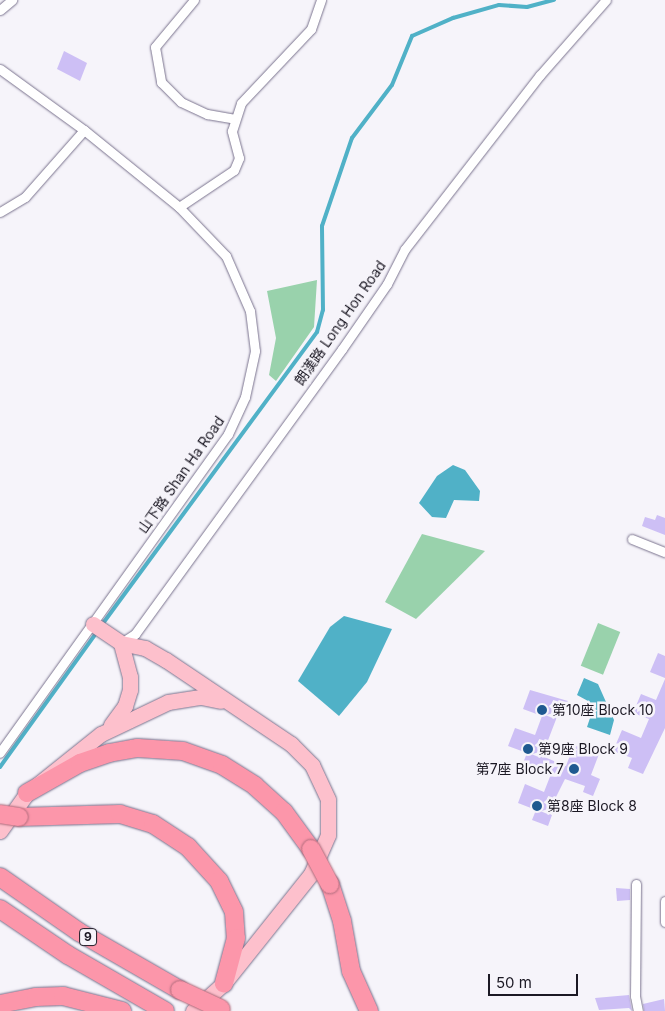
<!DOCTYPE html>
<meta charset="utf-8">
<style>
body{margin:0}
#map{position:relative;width:665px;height:1011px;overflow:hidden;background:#f6f4fa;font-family:Inter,"Noto Sans TC",sans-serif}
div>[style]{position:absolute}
.green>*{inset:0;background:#99d2ac;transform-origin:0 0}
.water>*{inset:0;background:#50b1c7}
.stream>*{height:4px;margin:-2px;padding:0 2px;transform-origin:2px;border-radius:2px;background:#50b1c7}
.building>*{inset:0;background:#cdbff5}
.roads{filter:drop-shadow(0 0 1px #7a738e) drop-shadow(0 0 1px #7a738e)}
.street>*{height:9px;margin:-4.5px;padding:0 4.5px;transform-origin:4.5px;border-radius:4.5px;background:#fff}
.primary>*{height:15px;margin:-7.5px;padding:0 7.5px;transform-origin:7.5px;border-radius:7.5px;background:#fdc0cc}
.highway>*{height:18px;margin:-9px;padding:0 9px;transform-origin:9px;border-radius:9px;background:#fc96aa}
.bridges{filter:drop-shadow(0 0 1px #ae6a7b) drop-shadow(0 0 1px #ae6a7b)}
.highway-bridge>*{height:18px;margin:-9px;padding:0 9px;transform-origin:9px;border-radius:9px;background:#fc96aa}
.dots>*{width:14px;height:14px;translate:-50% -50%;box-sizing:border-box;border:2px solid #f6f4fa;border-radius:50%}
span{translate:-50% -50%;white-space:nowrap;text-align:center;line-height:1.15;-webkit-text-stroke:5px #f6f4fa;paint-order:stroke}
.shield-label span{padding:1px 4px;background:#f6f4fa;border:1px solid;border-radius:4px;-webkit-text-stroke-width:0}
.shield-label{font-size:12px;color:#1c1924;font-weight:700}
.street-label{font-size:14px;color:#1c1924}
.poi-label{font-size:14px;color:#1c1924}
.left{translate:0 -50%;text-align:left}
.right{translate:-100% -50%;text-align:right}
.scale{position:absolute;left:488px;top:974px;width:90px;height:22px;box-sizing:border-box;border:2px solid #1c1924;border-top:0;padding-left:6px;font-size:15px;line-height:18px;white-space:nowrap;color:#1c1924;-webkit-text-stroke:4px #f6f4fa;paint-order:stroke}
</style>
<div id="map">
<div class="green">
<div style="clip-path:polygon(317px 280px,314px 327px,276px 381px,269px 375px,276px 338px,267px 291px)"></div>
<div style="clip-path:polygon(422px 534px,485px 551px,416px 619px,385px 602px)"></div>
<div style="left:598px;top:623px;width:24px;height:46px;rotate:22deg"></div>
</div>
<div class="water">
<div style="clip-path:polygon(453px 465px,465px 470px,480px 491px,479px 501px,454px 500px,446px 518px,432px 517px,419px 503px,437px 476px)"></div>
<div style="clip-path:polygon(344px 616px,392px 629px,367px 682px,339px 716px,298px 681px,330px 627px)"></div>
<div style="clip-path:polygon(584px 678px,598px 684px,614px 720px,610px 735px,587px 727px,593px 709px,588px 701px,577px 695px)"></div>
</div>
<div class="stream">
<div style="left:101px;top:626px;width:365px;rotate:-53.7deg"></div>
<div style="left:317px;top:332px;width:23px;rotate:-75deg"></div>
<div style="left:323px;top:310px;width:84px;rotate:-90.7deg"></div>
<div style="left:322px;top:226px;width:93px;rotate:-71.2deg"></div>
<div style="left:352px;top:138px;width:66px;rotate:-53deg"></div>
<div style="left:392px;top:85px;width:53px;rotate:-67.8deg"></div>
<div style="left:412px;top:36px;width:45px;rotate:-23.7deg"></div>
<div style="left:453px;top:18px;width:48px;rotate:-15.8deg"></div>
<div style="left:499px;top:5px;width:28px;rotate:4deg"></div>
<div style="left:527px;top:7px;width:28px;rotate:-15deg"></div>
<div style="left:0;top:767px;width:166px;rotate:-54.3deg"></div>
</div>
<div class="building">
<div style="clip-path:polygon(64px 51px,87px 63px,80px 81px,57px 69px)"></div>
<div style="clip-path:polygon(657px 515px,665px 518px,665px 535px,642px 526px,645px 517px,655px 520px)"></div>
<div style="clip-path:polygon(658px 653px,665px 656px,665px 678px,650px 672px)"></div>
<div style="clip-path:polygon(665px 679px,665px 728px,643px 774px,628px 768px,632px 758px,613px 751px,622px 730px,641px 738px,649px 719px,633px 713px,641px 694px,656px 700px)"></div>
<div style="clip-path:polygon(530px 690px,568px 701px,564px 710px,560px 709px,542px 756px,566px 766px,574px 745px,599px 754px,591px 775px,600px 779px,593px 796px,583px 792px,585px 786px,565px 779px,548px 813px,552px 815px,548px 826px,532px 820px,536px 810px,518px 803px,525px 784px,544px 792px,551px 774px,523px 763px,527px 753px,508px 746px,515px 728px,535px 735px,542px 716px,523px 709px)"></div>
<div style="clip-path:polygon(616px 888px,630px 889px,630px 900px,617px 901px)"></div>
<div style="clip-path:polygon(629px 995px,632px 1011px,629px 1008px,599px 1010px,595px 998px)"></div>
<div style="clip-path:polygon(664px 999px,665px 1011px,644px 1011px,643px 1004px)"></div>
</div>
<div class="roads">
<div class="street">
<div style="left:194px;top:0;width:61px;rotate:129.7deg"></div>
<div style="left:155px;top:47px;width:36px;rotate:80deg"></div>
<div style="left:161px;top:82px;width:28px;rotate:45deg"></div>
<div style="left:181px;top:102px;width:29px;rotate:25deg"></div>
<div style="left:207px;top:114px;width:27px;rotate:10deg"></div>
<div style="left:0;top:10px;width:16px;rotate:-40deg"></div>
<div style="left:0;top:69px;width:104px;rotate:36deg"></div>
<div style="left:84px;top:130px;width:122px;rotate:39deg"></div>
<div style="left:179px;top:207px;width:68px;rotate:46.2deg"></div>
<div style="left:226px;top:256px;width:60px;rotate:66.4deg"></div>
<div style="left:250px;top:311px;width:40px;rotate:82.9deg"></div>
<div style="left:255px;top:351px;width:47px;rotate:102.3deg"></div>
<div style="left:245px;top:397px;width:41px;rotate:114.7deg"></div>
<div style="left:228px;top:434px;width:392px;rotate:125.6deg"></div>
<div style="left:179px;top:207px;width:66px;rotate:-33.9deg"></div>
<div style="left:234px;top:170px;width:13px;rotate:-67deg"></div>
<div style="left:239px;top:158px;width:28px;rotate:-105deg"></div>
<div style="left:232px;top:131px;width:29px;rotate:-72deg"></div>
<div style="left:241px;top:103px;width:102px;rotate:-46.6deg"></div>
<div style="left:311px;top:29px;width:31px;rotate:-71deg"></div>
<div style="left:0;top:212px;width:29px;rotate:-31deg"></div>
<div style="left:25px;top:197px;width:89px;rotate:-48.6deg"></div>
<div style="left:632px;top:539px;width:35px;rotate:22deg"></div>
<div style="left:121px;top:643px;width:17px;rotate:-33deg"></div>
<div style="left:135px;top:634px;width:352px;rotate:-54deg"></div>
<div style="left:342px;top:349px;width:79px;rotate:-55.3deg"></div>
<div style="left:387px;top:284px;width:39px;rotate:-63deg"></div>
<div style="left:405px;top:249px;width:220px;rotate:-52.2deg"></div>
<div style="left:540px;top:75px;width:100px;rotate:-48.7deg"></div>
<div style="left:636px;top:884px;width:112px;rotate:90.5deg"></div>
<div style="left:635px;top:996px;width:15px;rotate:79deg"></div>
<div style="left:665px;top:901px;width:21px;rotate:90deg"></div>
</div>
<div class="primary">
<div style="left:93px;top:624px;width:34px;rotate:34deg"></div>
<div style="left:121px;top:643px;width:25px;rotate:12deg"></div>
<div style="left:145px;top:648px;width:24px;rotate:30deg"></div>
<div style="left:166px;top:660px;width:151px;rotate:33.9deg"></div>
<div style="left:291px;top:744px;width:30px;rotate:45deg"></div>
<div style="left:312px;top:765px;width:38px;rotate:65deg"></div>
<div style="left:328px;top:800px;width:35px;rotate:90deg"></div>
<div style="left:328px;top:835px;width:43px;rotate:113.6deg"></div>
<div style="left:311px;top:874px;width:139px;rotate:128.6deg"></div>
<div style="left:224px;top:983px;width:42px;rotate:137.9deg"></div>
<div style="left:111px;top:725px;width:24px;rotate:-54deg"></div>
<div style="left:125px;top:706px;width:17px;rotate:-73deg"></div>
<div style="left:130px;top:690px;width:13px;rotate:-90deg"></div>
<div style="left:130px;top:677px;width:35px;rotate:-105deg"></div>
<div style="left:0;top:831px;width:47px;rotate:-54.6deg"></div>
<div style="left:27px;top:793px;width:95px;rotate:-38.6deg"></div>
<div style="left:101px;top:734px;width:74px;rotate:-25.5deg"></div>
<div style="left:168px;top:702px;width:33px;rotate:-9deg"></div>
<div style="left:201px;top:697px;width:20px;rotate:11deg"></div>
</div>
<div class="highway">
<div style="left:27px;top:793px;width:61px;rotate:-29.5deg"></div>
<div style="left:80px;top:763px;width:31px;rotate:-19deg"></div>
<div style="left:109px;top:753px;width:29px;rotate:-10deg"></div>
<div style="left:138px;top:748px;width:45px;rotate:3.8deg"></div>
<div style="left:183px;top:751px;width:41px;rotate:19.7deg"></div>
<div style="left:222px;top:765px;width:39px;rotate:32deg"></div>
<div style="left:255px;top:786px;width:39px;rotate:42deg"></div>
<div style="left:284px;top:812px;width:46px;rotate:53.9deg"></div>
<div style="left:19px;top:817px;width:101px;rotate:-1.7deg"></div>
<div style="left:120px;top:814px;width:34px;rotate:17deg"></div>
<div style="left:153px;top:824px;width:42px;rotate:33.3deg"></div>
<div style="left:188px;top:847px;width:46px;rotate:47.6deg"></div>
<div style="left:219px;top:881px;width:34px;rotate:64deg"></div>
<div style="left:234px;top:912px;width:26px;rotate:86deg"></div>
<div style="left:236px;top:938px;width:47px;rotate:104.9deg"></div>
<div style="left:0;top:877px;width:96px;rotate:34.8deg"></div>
<div style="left:79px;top:932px;width:116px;rotate:29.9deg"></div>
<div style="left:330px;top:884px;width:39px;rotate:72deg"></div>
<div style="left:342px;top:921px;width:51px;rotate:79.8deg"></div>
<div style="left:351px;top:971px;width:44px;rotate:65.8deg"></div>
<div style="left:0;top:909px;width:82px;rotate:34.1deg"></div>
<div style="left:68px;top:955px;width:112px;rotate:30deg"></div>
<div style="left:0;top:1004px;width:37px;rotate:-11deg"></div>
<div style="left:36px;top:997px;width:27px;rotate:-2deg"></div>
<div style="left:63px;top:996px;width:61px;rotate:14.3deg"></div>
</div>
</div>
<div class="bridges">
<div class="highway-bridge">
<div style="left:0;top:814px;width:19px;rotate:9deg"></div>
<div style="left:311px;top:849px;width:40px;rotate:62deg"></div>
<div style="left:180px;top:990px;width:45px;rotate:24.9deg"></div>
</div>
</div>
<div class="dots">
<div style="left:542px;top:710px;background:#1f5990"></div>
<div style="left:528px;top:749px;background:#1f5990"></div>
<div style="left:574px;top:769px;background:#1f5990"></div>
<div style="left:537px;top:806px;background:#1f5990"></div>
</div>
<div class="shield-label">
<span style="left:88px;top:937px">9</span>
</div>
<div class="street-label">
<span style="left:340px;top:323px;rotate:-55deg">朗漢路 Long Hon Road</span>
<span style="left:181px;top:475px;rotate:-55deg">山下路 Shan Ha Road</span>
</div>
<div class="poi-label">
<span class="left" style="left:552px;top:710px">第10座 Block 10</span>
<span class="left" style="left:538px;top:749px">第9座 Block 9</span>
<span class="right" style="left:564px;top:769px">第7座 Block 7</span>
<span class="left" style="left:547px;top:806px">第8座 Block 8</span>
</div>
<div class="scale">50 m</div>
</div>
